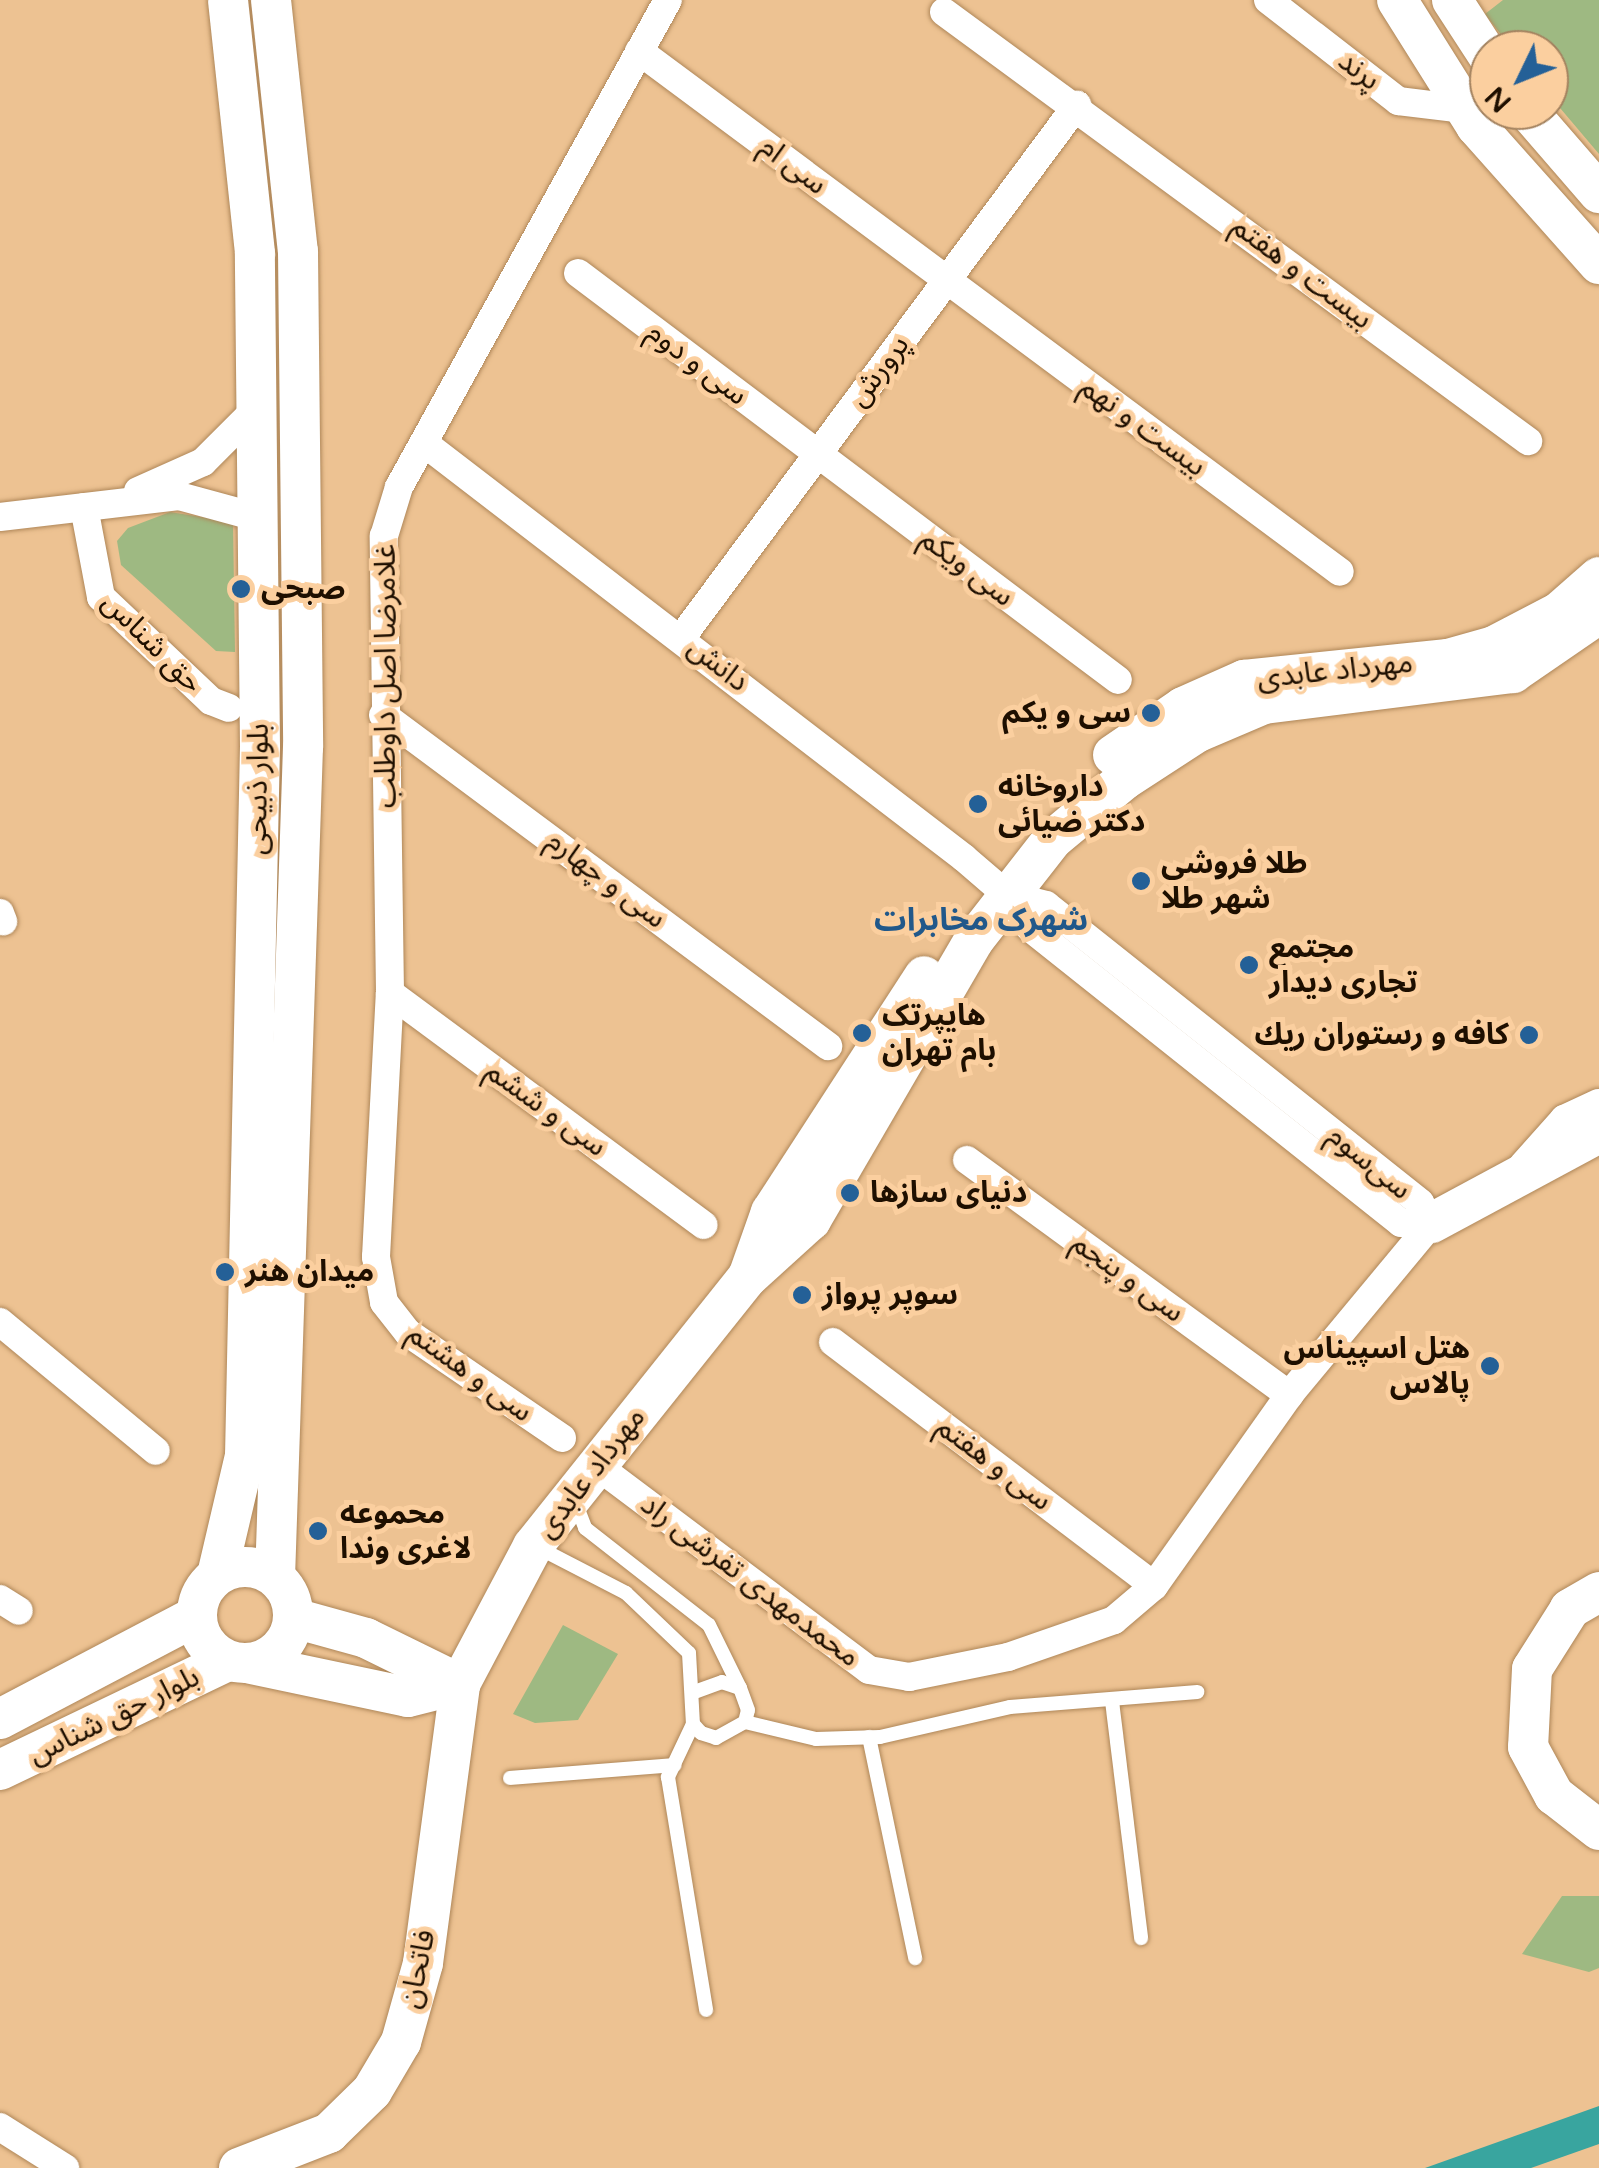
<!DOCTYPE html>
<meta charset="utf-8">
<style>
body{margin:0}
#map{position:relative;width:1599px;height:2168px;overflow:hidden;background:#edc292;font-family:"Varela Round","Noto Sans Arabic",sans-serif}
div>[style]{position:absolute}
.green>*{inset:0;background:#9eb982}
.water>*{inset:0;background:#39a59f}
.roads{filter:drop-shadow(0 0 2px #af8759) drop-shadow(0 0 2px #af8759)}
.lane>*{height:14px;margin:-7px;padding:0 7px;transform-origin:7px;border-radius:7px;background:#fff}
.street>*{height:28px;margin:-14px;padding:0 14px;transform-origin:14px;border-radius:14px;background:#fff}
.secondary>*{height:40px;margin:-20px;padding:0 20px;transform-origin:20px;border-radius:20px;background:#fff}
.secondary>.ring{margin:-20px;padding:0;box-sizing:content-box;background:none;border:40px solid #fff;border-radius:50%}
.dots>*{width:28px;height:28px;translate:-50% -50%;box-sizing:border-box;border:5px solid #fbcf9f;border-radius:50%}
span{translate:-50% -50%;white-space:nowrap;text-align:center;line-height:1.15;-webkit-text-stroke:10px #fbcf9f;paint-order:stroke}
.street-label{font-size:30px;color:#1e0f00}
.poi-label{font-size:30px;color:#1e0f00;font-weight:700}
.left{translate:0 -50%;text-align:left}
.right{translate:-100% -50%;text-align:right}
.neighbourhood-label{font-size:32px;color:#21588a;font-weight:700}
.north{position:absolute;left:1469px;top:30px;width:100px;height:100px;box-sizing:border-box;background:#fbcf9f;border:2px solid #a3825f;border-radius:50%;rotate:227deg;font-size:28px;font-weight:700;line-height:40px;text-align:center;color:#1e0f00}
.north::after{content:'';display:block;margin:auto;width:35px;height:45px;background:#246097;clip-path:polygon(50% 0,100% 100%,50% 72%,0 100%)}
</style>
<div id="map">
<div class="green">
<div style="clip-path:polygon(1503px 0,1599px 0,1599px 154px,1549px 95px,1549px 50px,1513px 50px,1485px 14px)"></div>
<div style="clip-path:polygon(170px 512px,233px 522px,235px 652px,216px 651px,121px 565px,117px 541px,128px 528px)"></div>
<div style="clip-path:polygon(563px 1625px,618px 1654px,578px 1720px,535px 1723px,513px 1714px)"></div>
<div style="clip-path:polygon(1562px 1896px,1599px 1896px,1599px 1968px,1589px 1972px,1522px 1954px)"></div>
</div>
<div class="water">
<div style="clip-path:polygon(1599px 2106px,1599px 2144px,1531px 2168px,1425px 2168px)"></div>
</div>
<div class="roads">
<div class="lane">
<div style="left:576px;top:1504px;width:26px;rotate:69deg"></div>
<div style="left:585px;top:1528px;width:157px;rotate:38deg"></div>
<div style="left:709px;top:1625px;width:70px;rotate:63.8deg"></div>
<div style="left:539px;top:1548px;width:98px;rotate:27.3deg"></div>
<div style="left:626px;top:1593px;width:87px;rotate:43.6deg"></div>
<div style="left:689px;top:1653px;width:71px;rotate:86.8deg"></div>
<div style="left:693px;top:1724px;width:12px;rotate:48deg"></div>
<div style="left:701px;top:1733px;width:16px;rotate:18deg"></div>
<div style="left:716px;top:1738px;width:33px;rotate:-29deg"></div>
<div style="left:745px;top:1722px;width:12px;rotate:-76deg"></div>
<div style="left:748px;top:1710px;width:23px;rotate:-110deg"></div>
<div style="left:740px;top:1688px;width:19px;rotate:-162deg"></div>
<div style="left:722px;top:1682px;width:29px;rotate:160deg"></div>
<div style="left:1112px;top:1701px;width:239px;rotate:83deg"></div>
<div style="left:745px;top:1722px;width:73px;rotate:13.5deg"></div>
<div style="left:816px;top:1739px;width:64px;rotate:-1.8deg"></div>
<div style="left:880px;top:1737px;width:133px;rotate:-13deg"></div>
<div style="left:1010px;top:1707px;width:188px;rotate:-4.6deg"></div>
<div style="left:693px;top:1724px;width:59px;rotate:115.3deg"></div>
<div style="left:668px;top:1777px;width:236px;rotate:80.7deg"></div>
<div style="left:869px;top:1737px;width:226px;rotate:78.2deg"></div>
<div style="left:510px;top:1778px;width:165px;rotate:-4.5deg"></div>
</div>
<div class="street">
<div style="left:1268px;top:0;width:165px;rotate:37.8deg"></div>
<div style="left:1398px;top:101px;width:65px;rotate:7deg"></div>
<div style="left:944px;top:12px;width:725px;rotate:36.3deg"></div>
<div style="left:639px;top:51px;width:873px;rotate:36.62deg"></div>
<div style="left:578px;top:273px;width:676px;rotate:37.01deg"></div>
<div style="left:424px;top:443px;width:681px;rotate:37.54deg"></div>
<div style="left:964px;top:858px;width:57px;rotate:40.7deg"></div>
<div style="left:1007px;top:895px;width:39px;rotate:55deg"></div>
<div style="left:1029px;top:927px;width:475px;rotate:38.5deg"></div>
<div style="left:1401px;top:1223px;width:31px"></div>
<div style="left:138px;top:491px;width:71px;rotate:-24deg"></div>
<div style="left:203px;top:462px;width:74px;rotate:-45deg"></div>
<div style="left:84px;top:507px;width:92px;rotate:79.3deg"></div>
<div style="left:101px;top:597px;width:151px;rotate:43.4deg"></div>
<div style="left:211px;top:701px;width:19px;rotate:21deg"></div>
<div style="left:0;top:517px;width:180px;rotate:-6.7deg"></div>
<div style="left:179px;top:496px;width:80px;rotate:15.3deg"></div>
<div style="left:682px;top:637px;width:663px;rotate:-53.41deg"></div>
<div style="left:383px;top:715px;width:555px;rotate:36.64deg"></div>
<div style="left:1007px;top:895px;width:40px;rotate:14.4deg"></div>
<div style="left:1046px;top:905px;width:478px;rotate:38.5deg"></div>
<div style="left:1420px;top:1203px;width:23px;rotate:59deg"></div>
<div style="left:0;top:913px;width:9px;rotate:69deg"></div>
<div style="left:390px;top:993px;width:390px;rotate:36.5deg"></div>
<div style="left:967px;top:1160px;width:399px;rotate:36.1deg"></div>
<div style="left:1523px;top:1165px;width:62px;rotate:-48.3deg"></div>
<div style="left:1564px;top:1119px;width:38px;rotate:-25deg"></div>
<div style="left:0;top:1322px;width:202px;rotate:39.6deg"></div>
<div style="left:833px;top:1342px;width:403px;rotate:37.2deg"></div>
<div style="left:562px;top:1438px;width:186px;rotate:-145.7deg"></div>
<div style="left:408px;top:1333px;width:39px;rotate:-128deg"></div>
<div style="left:384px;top:1302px;width:46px;rotate:-100.1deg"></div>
<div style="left:376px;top:1257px;width:264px;rotate:-87deg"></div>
<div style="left:390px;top:993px;width:457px;rotate:-90.8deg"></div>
<div style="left:384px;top:536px;width:51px;rotate:-73deg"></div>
<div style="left:399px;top:487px;width:556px;rotate:-61.09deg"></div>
<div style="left:596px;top:1465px;width:341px;rotate:36.9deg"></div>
<div style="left:869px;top:1670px;width:41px;rotate:9.9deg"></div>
<div style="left:909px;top:1677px;width:101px;rotate:-11.4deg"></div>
<div style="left:1008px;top:1657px;width:112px;rotate:-19.2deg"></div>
<div style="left:1114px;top:1620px;width:52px;rotate:-40.4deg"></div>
<div style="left:1154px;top:1586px;width:234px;rotate:-54.7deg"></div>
<div style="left:1289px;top:1395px;width:224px;rotate:-50.3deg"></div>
<div style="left:0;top:1599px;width:22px;rotate:32deg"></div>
<div style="left:0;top:2127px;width:77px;rotate:32.2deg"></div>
</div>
<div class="secondary">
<div style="left:271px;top:0;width:252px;rotate:83.9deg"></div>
<div style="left:298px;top:251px;width:496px;rotate:89.4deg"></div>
<div style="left:303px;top:747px;width:829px;rotate:91.93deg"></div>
<div style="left:1397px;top:0;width:149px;rotate:57.9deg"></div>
<div style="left:1476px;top:126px;width:185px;rotate:48.3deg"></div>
<div style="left:1452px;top:0;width:68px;rotate:57deg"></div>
<div style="left:1527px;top:110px;width:110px;rotate:49.1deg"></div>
<div style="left:1113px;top:755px;width:85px;rotate:-34.4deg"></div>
<div style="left:1183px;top:707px;width:67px;rotate:-23.9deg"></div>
<div style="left:1244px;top:680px;width:205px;rotate:-5.9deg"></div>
<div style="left:1448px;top:659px;width:48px;rotate:-15.8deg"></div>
<div style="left:1494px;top:646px;width:73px;rotate:-27.6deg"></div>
<div style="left:1559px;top:612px;width:53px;rotate:-41.2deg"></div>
<div style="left:1432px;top:1223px;width:190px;rotate:-28.3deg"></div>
<div style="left:749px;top:1274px;width:66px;rotate:-70.5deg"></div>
<div style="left:771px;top:1212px;width:281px;rotate:-57deg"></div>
<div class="ring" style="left:197px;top:1567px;width:56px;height:56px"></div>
<div style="left:217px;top:1575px;width:122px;rotate:-76.8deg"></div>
<div style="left:245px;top:1456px;width:709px;rotate:-88.79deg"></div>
<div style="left:260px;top:747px;width:494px;rotate:-90.6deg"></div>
<div style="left:255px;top:253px;width:254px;rotate:-96.1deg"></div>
<div style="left:1599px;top:1592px;width:34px;rotate:150deg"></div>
<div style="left:1570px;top:1609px;width:71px;rotate:122.3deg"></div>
<div style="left:1532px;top:1669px;width:78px;rotate:92.9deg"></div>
<div style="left:1528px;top:1747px;width:55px;rotate:61.6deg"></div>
<div style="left:1554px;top:1795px;width:57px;rotate:37.9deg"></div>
<div style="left:294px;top:1618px;width:75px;rotate:15.5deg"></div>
<div style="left:366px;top:1638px;width:105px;rotate:26.1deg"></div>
<div style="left:251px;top:1664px;width:160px;rotate:11.9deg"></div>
<div style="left:408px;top:1697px;width:54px;rotate:-14deg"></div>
<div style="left:0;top:1719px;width:221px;rotate:-27.7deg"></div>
<div style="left:0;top:1770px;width:252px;rotate:-25.6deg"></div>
<div style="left:239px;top:2168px;width:97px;rotate:-21.3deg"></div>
<div style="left:329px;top:2133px;width:60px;rotate:-44.3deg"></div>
<div style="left:372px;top:2091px;width:57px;rotate:-59.4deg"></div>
<div style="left:401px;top:2042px;width:82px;rotate:-74.4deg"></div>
<div style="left:423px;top:1963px;width:281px;rotate:-82.4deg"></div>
<div style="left:460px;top:1684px;width:156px;rotate:-62.1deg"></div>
<div style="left:533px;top:1546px;width:343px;rotate:-51.4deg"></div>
<div style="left:747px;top:1278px;width:86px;rotate:-42.2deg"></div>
<div style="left:811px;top:1220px;width:324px;rotate:-59.8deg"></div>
<div style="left:974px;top:940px;width:127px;rotate:-52deg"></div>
<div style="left:1052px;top:840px;width:94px;rotate:-39.8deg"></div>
<div style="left:1124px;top:780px;width:88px;rotate:-33deg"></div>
<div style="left:1198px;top:732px;width:72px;rotate:-23deg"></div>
<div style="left:1264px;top:704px;width:251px;rotate:-7.1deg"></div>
<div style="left:1513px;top:673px;width:104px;rotate:-34.5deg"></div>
</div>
</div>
<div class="dots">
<div style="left:241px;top:589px;background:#246097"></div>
<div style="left:1151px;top:713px;background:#246097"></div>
<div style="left:978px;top:804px;background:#246097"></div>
<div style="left:1141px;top:881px;background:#246097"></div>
<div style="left:1249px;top:965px;background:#246097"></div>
<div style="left:862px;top:1033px;background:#246097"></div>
<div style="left:1529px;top:1035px;background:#246097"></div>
<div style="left:850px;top:1193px;background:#246097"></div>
<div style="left:225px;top:1272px;background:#246097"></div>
<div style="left:802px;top:1295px;background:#246097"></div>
<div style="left:1490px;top:1366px;background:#246097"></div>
<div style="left:318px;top:1531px;background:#246097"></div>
</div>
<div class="street-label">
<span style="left:1359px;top:71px;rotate:38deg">پرند</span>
<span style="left:793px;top:166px;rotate:37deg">سی ام</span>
<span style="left:1302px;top:273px;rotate:37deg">بیست و هفتم</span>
<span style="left:697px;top:364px;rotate:37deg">سی و دوم</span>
<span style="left:879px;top:371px;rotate:-53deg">پرورش</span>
<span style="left:1143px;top:427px;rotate:36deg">بیست و نهم</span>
<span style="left:967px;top:568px;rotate:37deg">سی ویکم</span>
<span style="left:152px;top:643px;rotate:45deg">حق شناس</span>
<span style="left:718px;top:665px;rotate:38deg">دانش</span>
<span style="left:1335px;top:671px;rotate:-6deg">مهرداد عابدی</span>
<span style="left:386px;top:676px;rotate:-90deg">غلامرضا اصل داوطلب</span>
<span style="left:258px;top:789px;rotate:-89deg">بلوار ذبیحی</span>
<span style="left:606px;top:880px;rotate:37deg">سی و چهارم</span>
<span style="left:546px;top:1109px;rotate:36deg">سی و ششم</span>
<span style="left:1369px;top:1163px;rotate:39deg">سی‌سوم</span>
<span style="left:1128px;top:1278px;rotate:36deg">سی و پنجم</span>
<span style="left:470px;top:1373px;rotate:36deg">سی و هشتم</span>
<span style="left:994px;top:1464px;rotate:37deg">سی و هفتم</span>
<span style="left:591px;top:1473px;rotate:-52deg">مهرداد عابدی</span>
<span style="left:750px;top:1581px;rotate:37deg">محمدمهدی تفرشی راد</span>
<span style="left:114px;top:1716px;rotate:-26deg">بلوار حق شناس</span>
<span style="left:418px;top:1969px;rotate:-78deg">فاتحان</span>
</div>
<div class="poi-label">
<span class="left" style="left:261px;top:589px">صبحی</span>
<span class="right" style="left:1131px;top:713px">سی و یکم</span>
<span class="left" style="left:998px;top:804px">داروخانه<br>دکتر ضیائی</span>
<span class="left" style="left:1161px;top:881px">طلا فروشی<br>شهر طلا</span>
<span class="left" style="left:1269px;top:965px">مجتمع<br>تجاری دیدار</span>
<span class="left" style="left:882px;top:1033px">هایپرتک<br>بام تهران</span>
<span class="right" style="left:1509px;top:1035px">كافه و رستوران ريك</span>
<span class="left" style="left:870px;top:1193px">دنیای سازها</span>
<span class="left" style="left:245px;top:1272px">میدان هنر</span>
<span class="left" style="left:822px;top:1295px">سوپر پرواز</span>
<span class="right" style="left:1470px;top:1366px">هتل اسپیناس<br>پالاس</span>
<span class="left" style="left:340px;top:1531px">محموعه<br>لاغری وندا</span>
</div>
<div class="neighbourhood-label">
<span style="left:981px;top:920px">شهرک مخابرات</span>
</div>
<div class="north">N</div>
</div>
